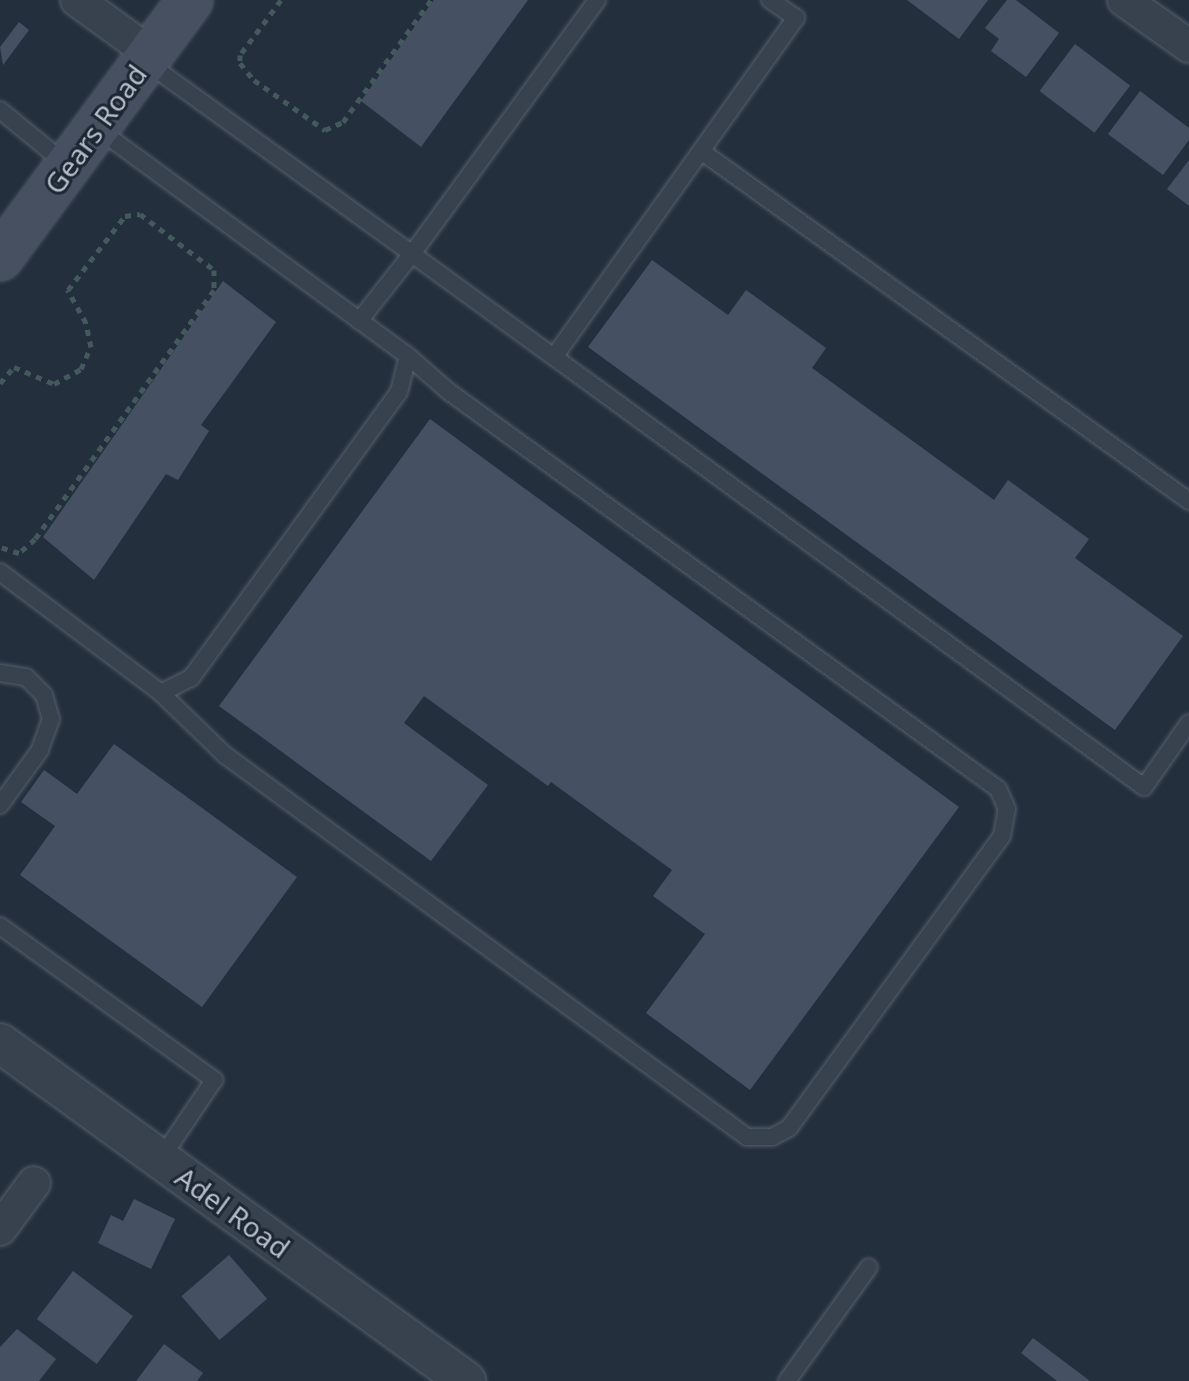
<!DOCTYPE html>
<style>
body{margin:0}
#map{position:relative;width:1189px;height:1381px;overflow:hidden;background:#242f3e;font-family:"Noto Sans",sans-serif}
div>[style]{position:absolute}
.building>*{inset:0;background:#455162;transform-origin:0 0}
.path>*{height:5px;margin-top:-2.5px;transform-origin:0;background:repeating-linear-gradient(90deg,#44595c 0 6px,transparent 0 12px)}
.roads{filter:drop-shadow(0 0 2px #565f6c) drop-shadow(0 0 2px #565f6c)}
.service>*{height:16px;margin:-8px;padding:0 8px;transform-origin:8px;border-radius:8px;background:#38414e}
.minor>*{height:32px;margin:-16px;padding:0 16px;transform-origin:16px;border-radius:16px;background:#38414e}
.tertiary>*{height:38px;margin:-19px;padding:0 19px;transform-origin:19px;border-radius:19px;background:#38414e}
.secondary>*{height:44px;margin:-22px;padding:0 22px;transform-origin:22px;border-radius:22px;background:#465061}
span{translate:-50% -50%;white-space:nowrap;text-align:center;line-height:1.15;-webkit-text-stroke:6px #1d2633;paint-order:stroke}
.street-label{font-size:28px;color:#b4bcc9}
</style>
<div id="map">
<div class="building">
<div style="clip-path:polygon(434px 0,528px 0,421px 147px,361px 101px)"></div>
<div style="clip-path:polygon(907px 0,988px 0,959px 39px)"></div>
<div style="clip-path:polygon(1007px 0,1016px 0,1059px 33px,1026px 77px,991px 51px,999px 39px,985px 28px)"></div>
<div style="clip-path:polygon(19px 22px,29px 30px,3px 65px,0 47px)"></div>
<div style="left:1075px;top:44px;width:69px;height:59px;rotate:37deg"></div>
<div style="clip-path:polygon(1140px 91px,1189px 128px,1189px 140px,1163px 175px,1108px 134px)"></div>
<div style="clip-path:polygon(1189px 160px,1189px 206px,1167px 189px)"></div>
<div style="clip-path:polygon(652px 260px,728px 315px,746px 290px,826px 348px,812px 368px,994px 500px,1008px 480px,1089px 539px,1075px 558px,1183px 636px,1115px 730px,588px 347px)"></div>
<div style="clip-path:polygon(223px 281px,276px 322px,201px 425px,209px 431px,178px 480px,166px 474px,94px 580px,43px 537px)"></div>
<div style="clip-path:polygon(430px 419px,959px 807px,750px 1090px,646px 1013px,705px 934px,653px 896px,672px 870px,551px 782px,548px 786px,424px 696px,404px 723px,488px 785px,431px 861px,219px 706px)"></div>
<div style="clip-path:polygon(114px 744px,297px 877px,202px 1007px,20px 875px,55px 826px,21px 802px,44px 770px,77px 794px)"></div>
<div style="clip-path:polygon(134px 1199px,175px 1219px,151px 1269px,98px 1243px,111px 1215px,123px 1221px)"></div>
<div style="left:229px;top:1255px;width:58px;height:63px;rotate:49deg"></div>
<div style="left:73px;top:1271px;width:75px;height:60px;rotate:37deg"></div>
<div style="clip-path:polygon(17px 1329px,56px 1359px,39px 1381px,0 1381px,0 1347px)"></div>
<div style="clip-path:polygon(1033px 1338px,1090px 1381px,1057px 1381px,1021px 1353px)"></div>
<div style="clip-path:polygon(164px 1344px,203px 1373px,197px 1381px,136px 1381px)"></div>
</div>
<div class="path">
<div style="left:281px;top:0;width:69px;rotate:126.7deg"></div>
<div style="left:240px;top:55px;width:8px;rotate:90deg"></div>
<div style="left:240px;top:63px;width:22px;rotate:51deg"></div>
<div style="left:254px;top:80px;width:87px;rotate:35.2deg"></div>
<div style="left:325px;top:130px;width:20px;rotate:-24deg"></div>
<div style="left:343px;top:122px;width:150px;rotate:-54.2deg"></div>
<div style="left:0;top:383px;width:21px;rotate:-49deg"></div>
<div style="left:14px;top:367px;width:43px;rotate:23deg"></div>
<div style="left:54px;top:384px;width:31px;rotate:-29deg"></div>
<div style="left:81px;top:369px;width:24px;rotate:-66deg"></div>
<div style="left:91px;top:347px;width:25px;rotate:-102deg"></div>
<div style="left:86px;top:323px;width:38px;rotate:-119deg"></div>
<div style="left:68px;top:290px;width:93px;rotate:-52.4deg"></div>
<div style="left:125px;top:216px;width:15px;rotate:-8deg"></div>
<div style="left:140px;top:214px;width:93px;rotate:37.1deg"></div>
<div style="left:214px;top:270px;width:20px;rotate:90deg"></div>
<div style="left:214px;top:290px;width:307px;rotate:125.7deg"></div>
<div style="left:35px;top:539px;width:21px;rotate:139deg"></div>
<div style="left:19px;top:553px;width:20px;rotate:-162deg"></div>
</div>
<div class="roads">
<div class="service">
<div style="left:146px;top:62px;width:328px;rotate:35.8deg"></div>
<div style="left:412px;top:254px;width:314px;rotate:-53.9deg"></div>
<div style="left:0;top:110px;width:87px;rotate:39.4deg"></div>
<div style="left:701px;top:151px;width:601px;rotate:35.65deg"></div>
<div style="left:359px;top:321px;width:85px;rotate:-51.7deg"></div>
<div style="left:412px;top:254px;width:175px;rotate:36deg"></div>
<div style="left:554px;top:357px;width:417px;rotate:-54.5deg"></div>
<div style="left:796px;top:18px;width:32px;rotate:-145deg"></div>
<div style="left:554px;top:357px;width:730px;rotate:36.09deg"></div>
<div style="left:1144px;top:787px;width:78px;rotate:-54.9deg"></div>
<div style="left:0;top:572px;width:201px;rotate:36.9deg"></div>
<div style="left:161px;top:693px;width:34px;rotate:-27deg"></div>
<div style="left:191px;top:678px;width:354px;rotate:-54deg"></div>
<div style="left:399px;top:392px;width:37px;rotate:-76deg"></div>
<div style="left:408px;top:356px;width:384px;rotate:-143.8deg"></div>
<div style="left:0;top:673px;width:26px;rotate:9deg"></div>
<div style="left:26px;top:677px;width:25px;rotate:45deg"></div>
<div style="left:44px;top:695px;width:25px;rotate:74deg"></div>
<div style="left:51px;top:719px;width:33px;rotate:110deg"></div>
<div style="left:40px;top:750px;width:68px;rotate:126deg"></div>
<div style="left:161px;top:693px;width:89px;rotate:44.1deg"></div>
<div style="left:225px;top:755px;width:647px;rotate:36.2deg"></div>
<div style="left:747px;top:1137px;width:25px"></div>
<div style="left:772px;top:1137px;width:19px;rotate:-28deg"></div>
<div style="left:789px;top:1128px;width:361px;rotate:-53.9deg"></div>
<div style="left:1002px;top:836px;width:27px;rotate:-80deg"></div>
<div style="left:1007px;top:809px;width:22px;rotate:-114deg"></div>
<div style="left:998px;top:789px;width:679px;rotate:-144.11deg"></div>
<div style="left:448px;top:391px;width:53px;rotate:-138.8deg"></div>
<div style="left:0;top:926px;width:264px;rotate:35.7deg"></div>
<div style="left:214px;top:1080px;width:97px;rotate:124deg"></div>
<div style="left:787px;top:1381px;width:140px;rotate:-54.3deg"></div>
</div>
<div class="minor">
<div style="left:77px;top:0;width:90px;rotate:36deg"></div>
<div style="left:1124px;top:0;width:80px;rotate:35.3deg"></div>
<div style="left:0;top:1229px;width:57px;rotate:-53.5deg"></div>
</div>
<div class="tertiary">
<div style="left:0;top:1043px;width:576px;rotate:35.95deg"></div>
</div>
<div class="secondary">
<div style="left:0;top:258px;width:320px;rotate:-53.6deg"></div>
</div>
</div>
<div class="street-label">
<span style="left:95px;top:129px;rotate:-54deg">Gears Road</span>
<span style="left:233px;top:1212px;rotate:36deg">Adel Road</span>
</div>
</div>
